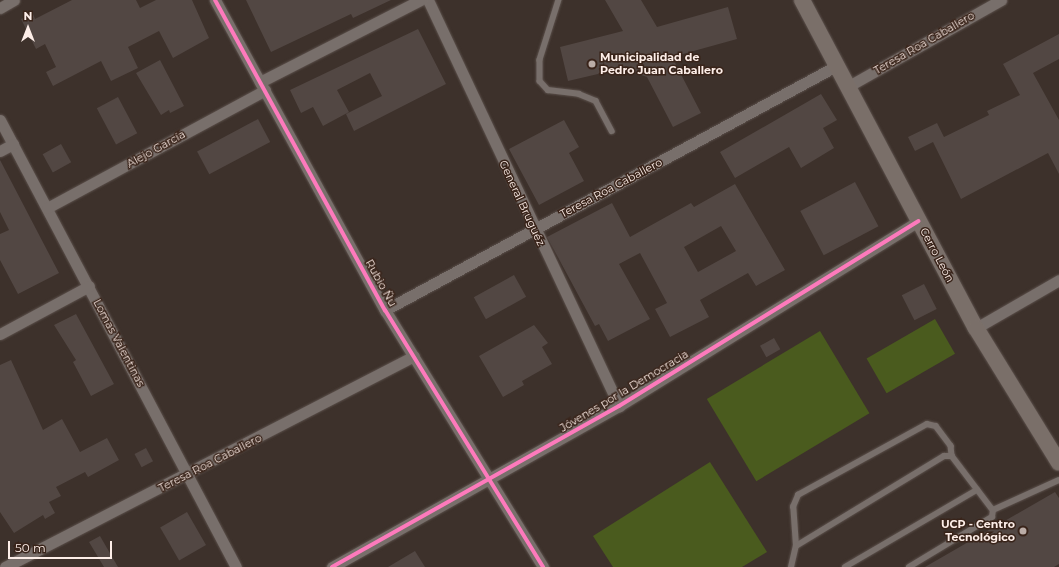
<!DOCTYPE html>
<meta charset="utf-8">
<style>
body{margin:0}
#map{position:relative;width:1059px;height:567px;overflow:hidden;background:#3d312b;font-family:Montserrat,sans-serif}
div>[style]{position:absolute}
.green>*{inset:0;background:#4a5b1e;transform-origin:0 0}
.building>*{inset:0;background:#524743;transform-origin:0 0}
.roads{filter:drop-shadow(0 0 1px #5b504b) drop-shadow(0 0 1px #5b504b)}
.lane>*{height:5.5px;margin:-2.75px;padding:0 2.75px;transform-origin:2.75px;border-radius:2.75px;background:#786f6b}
.street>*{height:11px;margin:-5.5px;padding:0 5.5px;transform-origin:5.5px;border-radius:5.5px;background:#786f6b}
.secondary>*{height:16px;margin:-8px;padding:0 8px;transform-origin:8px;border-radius:8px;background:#7a6f69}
.cycleway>*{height:4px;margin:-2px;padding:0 2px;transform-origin:2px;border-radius:2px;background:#fd7abc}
.dots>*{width:11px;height:11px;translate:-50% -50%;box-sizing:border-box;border:2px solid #39241a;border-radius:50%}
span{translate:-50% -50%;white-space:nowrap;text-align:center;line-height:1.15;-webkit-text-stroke:3px #39241a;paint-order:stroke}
.street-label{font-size:11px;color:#fdeee8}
.poi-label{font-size:11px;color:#fdeee8;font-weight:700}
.left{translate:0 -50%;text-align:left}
.right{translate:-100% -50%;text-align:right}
.north{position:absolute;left:8px;top:8px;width:40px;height:40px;-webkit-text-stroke:3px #39241a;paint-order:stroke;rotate:0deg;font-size:11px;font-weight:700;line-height:16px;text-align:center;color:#fdeee8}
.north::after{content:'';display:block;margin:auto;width:14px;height:18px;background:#fdeee8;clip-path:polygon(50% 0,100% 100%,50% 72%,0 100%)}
.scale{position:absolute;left:8px;top:541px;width:104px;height:18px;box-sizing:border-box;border:2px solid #fdeee8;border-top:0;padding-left:5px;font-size:12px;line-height:14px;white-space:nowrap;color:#fdeee8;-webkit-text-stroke:3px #39241a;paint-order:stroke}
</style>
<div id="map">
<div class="green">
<div style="left:935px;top:319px;width:40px;height:79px;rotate:60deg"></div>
<div style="left:820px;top:331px;width:96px;height:132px;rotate:59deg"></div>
<div style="clip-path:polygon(710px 462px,767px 552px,742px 567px,613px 567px,593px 536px)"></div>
</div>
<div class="building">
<div style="clip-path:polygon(72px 0,136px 0,140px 8px,156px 0,192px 0,209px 38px,173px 58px,159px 31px,128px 47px,138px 68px,111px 81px,101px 61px,53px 86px,46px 72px,56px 67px,45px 44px,36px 49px,21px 19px,33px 14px,35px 19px)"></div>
<div style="clip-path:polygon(246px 0,391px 0,353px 18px,351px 14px,271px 52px)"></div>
<div style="clip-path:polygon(605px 0,641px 0,657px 27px,728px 7px,737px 39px,672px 57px,701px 113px,673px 127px,647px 77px,633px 72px,628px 67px,568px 81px,560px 47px,623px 31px)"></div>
<div style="clip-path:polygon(418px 29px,446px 84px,354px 131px,346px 114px,382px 96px,370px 73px,337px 90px,349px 112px,323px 126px,313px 107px,301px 113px,290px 90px)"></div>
<div style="clip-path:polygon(1059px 34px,1059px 59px,1033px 73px,1059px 120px,1059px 174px,1048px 153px,961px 199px,933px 142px,915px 151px,908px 137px,937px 123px,944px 137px,989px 115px,987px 111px,1020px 95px,1003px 64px)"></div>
<div style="clip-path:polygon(160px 60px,184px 106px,170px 113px,169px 110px,161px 115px,136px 73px)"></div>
<div style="clip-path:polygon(821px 94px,837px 120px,823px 128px,834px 148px,801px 168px,789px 147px,735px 178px,720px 152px)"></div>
<div style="left:118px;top:97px;width:41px;height:24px;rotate:62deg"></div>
<div style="left:258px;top:119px;width:26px;height:69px;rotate:62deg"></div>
<div style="clip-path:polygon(564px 120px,579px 147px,569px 153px,584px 181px,539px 205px,509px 149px)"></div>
<div style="left:61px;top:144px;width:21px;height:21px;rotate:61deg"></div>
<div style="clip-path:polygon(0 160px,59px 273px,18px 294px,0 260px,0 234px,9px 230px,0 212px)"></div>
<div style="left:855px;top:182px;width:50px;height:62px;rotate:62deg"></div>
<div style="clip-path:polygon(evenodd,735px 184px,785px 270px,756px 286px,748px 273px,700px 300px,709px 317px,670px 337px,655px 309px,667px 303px,640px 253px,619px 264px,650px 319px,608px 341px,599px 324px,595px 326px,547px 237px,612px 203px,630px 237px,691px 203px,694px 207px,735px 184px,721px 226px,736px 251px,698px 272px,684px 247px,721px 226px)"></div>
<div style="left:514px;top:275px;width:25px;height:46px;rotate:61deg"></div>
<div style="left:924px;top:284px;width:28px;height:25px;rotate:63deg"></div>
<div style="clip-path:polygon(76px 314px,114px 384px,91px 396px,73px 362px,76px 360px,54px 325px)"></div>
<div style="clip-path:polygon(534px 325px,548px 343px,542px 347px,552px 364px,522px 381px,524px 385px,503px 397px,479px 356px)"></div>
<div style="left:774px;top:338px;width:13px;height:16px;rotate:61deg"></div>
<div style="clip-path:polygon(11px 360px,43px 430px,62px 419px,80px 452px,107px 438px,119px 460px,88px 477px,85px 472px,56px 487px,61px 496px,49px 502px,55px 513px,45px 519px,43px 515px,14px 533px,0 512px,0 365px)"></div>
<div style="left:146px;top:448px;width:15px;height:13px;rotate:62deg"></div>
<div style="clip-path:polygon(1055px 492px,1059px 498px,1059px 564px,1054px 567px,925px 567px)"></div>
<div style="left:187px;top:512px;width:38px;height:31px;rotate:60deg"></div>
<div style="clip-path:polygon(100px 536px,118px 567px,104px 567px,89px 542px)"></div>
<div style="clip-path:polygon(415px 551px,425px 567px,388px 567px)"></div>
</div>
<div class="roads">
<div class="lane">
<div style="left:559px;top:0;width:63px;rotate:107.6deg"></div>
<div style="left:540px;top:60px;width:21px;rotate:90deg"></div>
<div style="left:540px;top:81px;width:12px;rotate:48deg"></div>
<div style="left:548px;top:90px;width:31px;rotate:7deg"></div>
<div style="left:579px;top:94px;width:18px;rotate:22deg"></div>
<div style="left:596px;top:101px;width:34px;rotate:62deg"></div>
<div style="left:796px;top:546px;width:39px;rotate:-94deg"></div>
<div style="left:793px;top:507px;width:13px;rotate:-67deg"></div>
<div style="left:798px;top:495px;width:147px;rotate:-28.8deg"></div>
<div style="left:927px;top:424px;width:9px;rotate:13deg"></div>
<div style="left:936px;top:426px;width:25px;rotate:53deg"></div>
<div style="left:951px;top:446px;width:10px;rotate:84deg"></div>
<div style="left:791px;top:567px;width:22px;rotate:-77deg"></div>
<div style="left:796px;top:546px;width:173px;rotate:-31.3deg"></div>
<div style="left:944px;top:456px;width:8px"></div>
<div style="left:952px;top:456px;width:68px;rotate:52.8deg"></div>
<div style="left:993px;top:510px;width:72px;rotate:-24.4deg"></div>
<div style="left:845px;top:567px;width:153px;rotate:-30.3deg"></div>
<div style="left:909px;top:567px;width:97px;rotate:-31.1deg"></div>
<div style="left:992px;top:517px;width:7px;rotate:-82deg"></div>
</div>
<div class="street">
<div style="left:215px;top:0;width:354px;rotate:61.3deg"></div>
<div style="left:385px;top:310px;width:302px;rotate:58.4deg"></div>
<div style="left:428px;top:0;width:449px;rotate:64.8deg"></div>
<div style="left:0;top:8px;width:16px;rotate:-30deg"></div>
<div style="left:260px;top:82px;width:180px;rotate:-27.1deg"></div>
<div style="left:847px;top:87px;width:177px;rotate:-29.5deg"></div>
<div style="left:0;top:120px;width:505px;rotate:62.17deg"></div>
<div style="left:0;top:151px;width:15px;rotate:-28deg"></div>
<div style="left:47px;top:208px;width:248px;rotate:-28.4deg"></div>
<div style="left:385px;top:310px;width:513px;rotate:-28.41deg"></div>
<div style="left:976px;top:328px;width:96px;rotate:-30deg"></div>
<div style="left:0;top:334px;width:101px;rotate:-28.3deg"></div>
<div style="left:5px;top:567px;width:460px;rotate:-27.3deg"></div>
<div style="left:332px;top:567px;width:329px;rotate:-29.3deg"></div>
<div style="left:619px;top:406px;width:352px;rotate:-31.7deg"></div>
</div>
<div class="secondary">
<div style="left:802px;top:0;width:371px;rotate:62.1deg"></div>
<div style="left:976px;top:328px;width:158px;rotate:58.4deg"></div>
</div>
</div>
<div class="cycleway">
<div style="left:215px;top:0;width:354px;rotate:61.3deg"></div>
<div style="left:385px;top:310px;width:302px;rotate:58.4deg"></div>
<div style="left:332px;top:567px;width:329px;rotate:-29.3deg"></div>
<div style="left:619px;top:406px;width:352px;rotate:-31.7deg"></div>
</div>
<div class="dots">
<div style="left:592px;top:64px;background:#baaca6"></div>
<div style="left:1023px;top:531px;background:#baaca6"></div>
</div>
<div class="street-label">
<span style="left:924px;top:43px;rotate:-30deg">Teresa Roa Caballero</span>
<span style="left:156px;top:149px;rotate:-29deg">Alejo García</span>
<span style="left:611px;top:188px;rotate:-28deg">Teresa Roa Caballero</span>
<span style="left:522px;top:203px;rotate:65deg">General Bruguéz</span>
<span style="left:937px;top:255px;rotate:62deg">Cerro León</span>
<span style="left:381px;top:283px;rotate:61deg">Rubio Ñu</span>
<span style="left:119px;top:343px;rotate:62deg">Lomas Valentinas</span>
<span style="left:624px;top:391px;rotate:-31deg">Jóvenes por la Democracia</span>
<span style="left:210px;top:463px;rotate:-27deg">Teresa Roa Caballero</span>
</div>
<div class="poi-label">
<span class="left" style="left:600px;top:64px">Municipalidad de<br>Pedro Juan Caballero</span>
<span class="right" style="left:1015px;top:531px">UCP - Centro<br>Tecnológico</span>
</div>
<div class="north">N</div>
<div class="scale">50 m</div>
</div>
